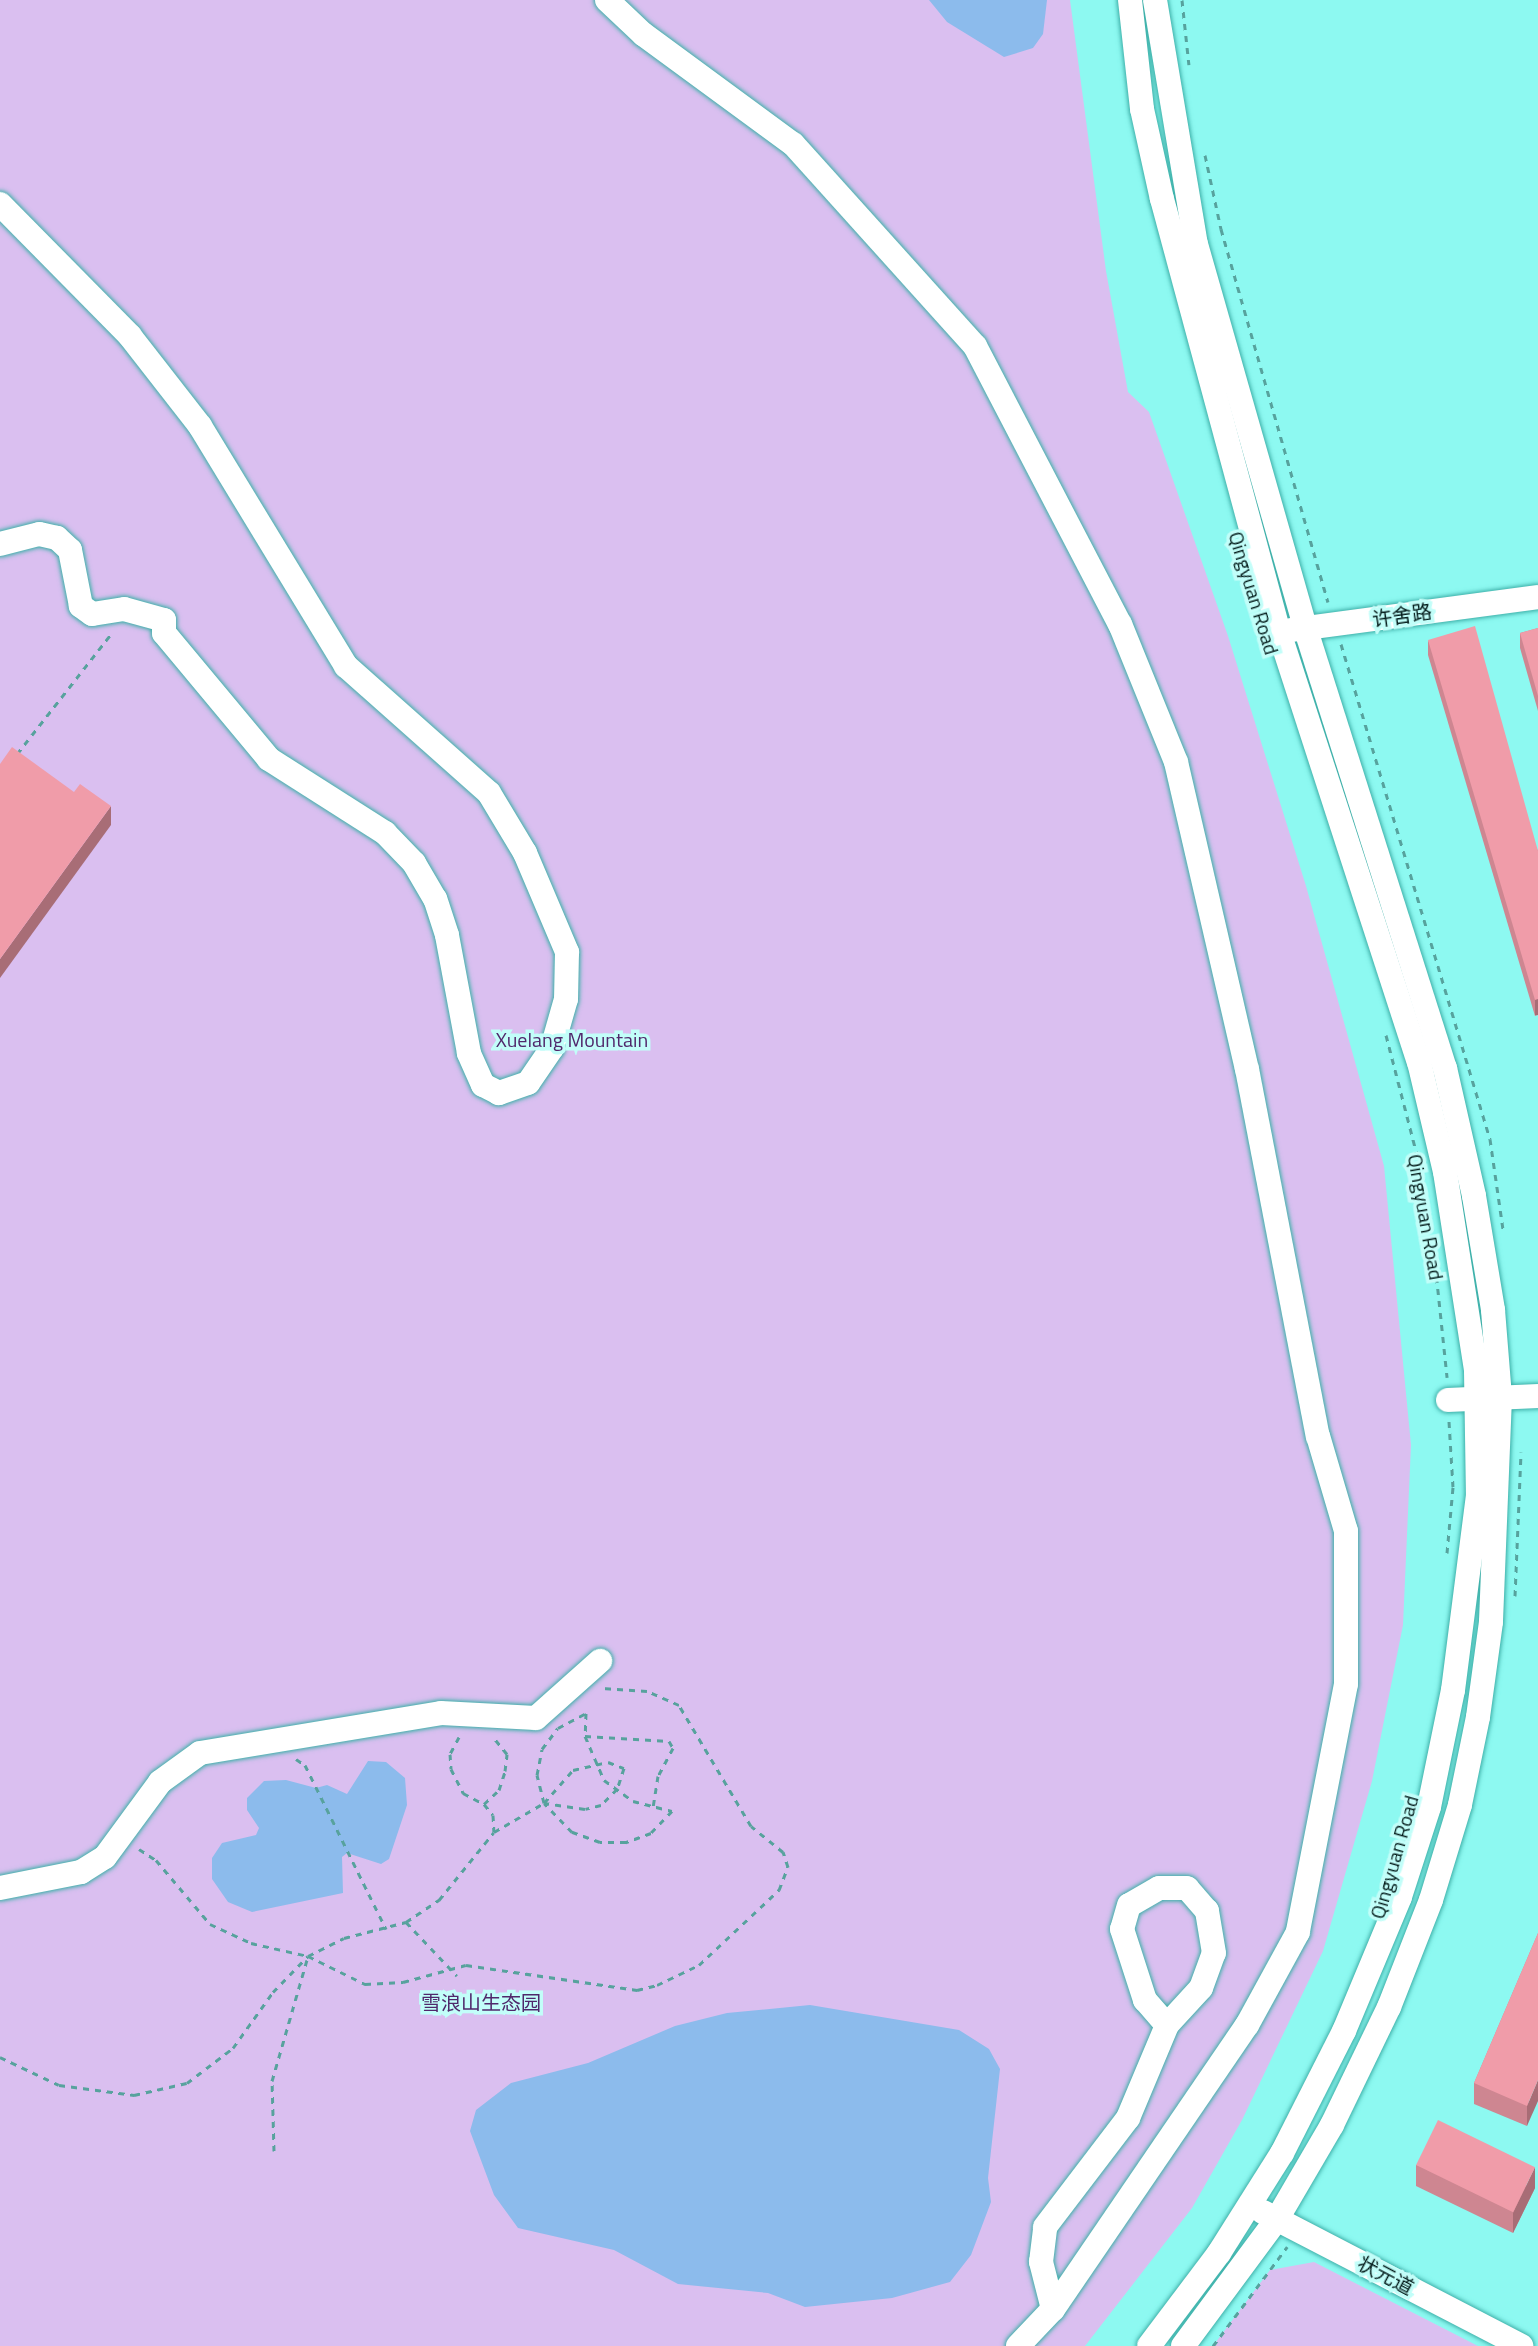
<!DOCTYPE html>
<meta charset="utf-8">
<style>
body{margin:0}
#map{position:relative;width:1538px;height:2346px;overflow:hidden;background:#8df9f1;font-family:"Titillium Web","Noto Sans SC",sans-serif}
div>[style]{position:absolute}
.green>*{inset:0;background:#dabff0}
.water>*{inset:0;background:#8cbbec}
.path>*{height:3px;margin-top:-1.5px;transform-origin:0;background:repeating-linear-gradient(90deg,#57a29d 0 6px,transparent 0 12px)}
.roads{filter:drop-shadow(0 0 2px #3eb0a9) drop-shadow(0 0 2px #3eb0a9)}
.minor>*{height:24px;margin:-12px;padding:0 12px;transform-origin:12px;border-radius:12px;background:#fff}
.wall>*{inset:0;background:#ce8691}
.shaded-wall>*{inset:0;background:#a86d76;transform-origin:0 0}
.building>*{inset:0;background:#f09ca9;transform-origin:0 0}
span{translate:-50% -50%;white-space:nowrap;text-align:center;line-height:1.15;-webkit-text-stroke:7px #c2fef9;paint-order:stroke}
.street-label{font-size:20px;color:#041c1b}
.park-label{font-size:20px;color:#50286b}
</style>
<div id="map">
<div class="green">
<div style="clip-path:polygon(0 0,1070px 0,1106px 271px,1128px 392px,1149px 412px,1228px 636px,1306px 886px,1384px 1166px,1411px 1445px,1403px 1625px,1372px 1781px,1323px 1951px,1242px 2120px,1192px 2208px,1085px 2346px,0 2346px)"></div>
<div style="clip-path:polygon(1314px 2262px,1478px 2346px,1213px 2346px,1270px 2270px)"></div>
</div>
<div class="water">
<div style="clip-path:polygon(929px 0,1047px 0,1043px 34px,1033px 48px,1004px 57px,947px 22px)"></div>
<div style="clip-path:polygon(368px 1761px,386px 1762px,405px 1778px,407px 1805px,389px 1859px,381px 1864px,347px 1853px,342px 1857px,343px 1893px,252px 1912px,228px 1902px,212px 1879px,212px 1858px,222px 1843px,256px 1835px,259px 1828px,247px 1810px,247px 1798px,264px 1781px,286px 1780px,316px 1788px,327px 1785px,347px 1794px)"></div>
<div style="clip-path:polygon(810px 2005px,959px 2030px,989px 2049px,1000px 2069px,988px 2178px,991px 2202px,971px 2255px,950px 2282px,892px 2298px,805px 2307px,768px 2293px,678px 2284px,614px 2250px,518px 2228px,494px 2195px,470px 2131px,476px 2110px,511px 2083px,588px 2063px,675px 2026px,727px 2013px)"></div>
</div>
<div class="path">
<div style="left:1182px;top:0;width:65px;rotate:83.9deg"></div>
<div style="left:1205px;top:155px;width:76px;rotate:77.8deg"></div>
<div style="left:1221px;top:229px;width:388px;rotate:74deg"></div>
<div style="left:1341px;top:644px;width:517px;rotate:73.25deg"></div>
<div style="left:1490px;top:1139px;width:91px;rotate:81.8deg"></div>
<div style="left:17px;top:754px;width:152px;rotate:-51.9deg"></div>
<div style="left:1386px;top:1035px;width:124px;rotate:75.5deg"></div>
<div style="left:1434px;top:1253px;width:125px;rotate:84deg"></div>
<div style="left:1447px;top:1553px;width:66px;rotate:-84.8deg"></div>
<div style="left:1453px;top:1487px;width:66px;rotate:-93.5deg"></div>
<div style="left:1515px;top:1596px;width:144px;rotate:-87.6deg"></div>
<div style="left:586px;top:1713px;width:23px;rotate:92deg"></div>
<div style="left:585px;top:1736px;width:48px;rotate:66.6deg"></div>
<div style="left:604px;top:1780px;width:36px;rotate:36deg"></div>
<div style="left:633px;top:1801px;width:40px;rotate:14.4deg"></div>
<div style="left:672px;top:1811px;width:30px;rotate:134deg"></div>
<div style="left:651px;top:1833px;width:27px;rotate:160deg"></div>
<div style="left:626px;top:1842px;width:26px;rotate:180deg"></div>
<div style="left:600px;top:1842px;width:30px;rotate:-160deg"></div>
<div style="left:572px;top:1832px;width:40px;rotate:-134deg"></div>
<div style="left:544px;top:1803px;width:29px;rotate:-104deg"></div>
<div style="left:537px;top:1775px;width:26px;rotate:-79deg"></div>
<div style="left:542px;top:1749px;width:26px;rotate:-53deg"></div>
<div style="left:558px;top:1728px;width:32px;rotate:-28deg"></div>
<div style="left:585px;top:1736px;width:84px;rotate:3.4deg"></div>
<div style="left:669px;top:1741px;width:8px;rotate:60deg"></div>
<div style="left:673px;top:1748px;width:32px;rotate:118deg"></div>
<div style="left:658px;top:1776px;width:31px;rotate:99deg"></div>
<div style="left:459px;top:1737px;width:19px;rotate:118deg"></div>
<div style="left:450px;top:1754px;width:15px;rotate:86deg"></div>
<div style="left:451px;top:1769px;width:27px;rotate:63deg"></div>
<div style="left:463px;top:1793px;width:24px;rotate:28deg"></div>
<div style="left:484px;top:1804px;width:14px;rotate:51deg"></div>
<div style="left:493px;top:1815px;width:17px;rotate:87deg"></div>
<div style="left:296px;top:1759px;width:11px;rotate:34deg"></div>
<div style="left:305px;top:1765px;width:183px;rotate:63.7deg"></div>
<div style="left:484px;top:1804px;width:21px;rotate:-43deg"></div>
<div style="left:499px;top:1790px;width:20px;rotate:-72deg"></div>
<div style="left:505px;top:1771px;width:17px;rotate:-83deg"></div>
<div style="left:507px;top:1754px;width:19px;rotate:-129deg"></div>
<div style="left:139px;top:1849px;width:20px;rotate:33deg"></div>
<div style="left:156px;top:1860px;width:84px;rotate:49.8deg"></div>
<div style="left:210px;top:1924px;width:45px;rotate:24.9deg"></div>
<div style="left:251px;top:1943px;width:58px;rotate:12.8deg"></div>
<div style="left:308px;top:1956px;width:64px;rotate:26.2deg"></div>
<div style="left:365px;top:1984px;width:38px;rotate:-3deg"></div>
<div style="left:403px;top:1982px;width:65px;rotate:-15.1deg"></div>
<div style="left:466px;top:1965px;width:173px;rotate:8.3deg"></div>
<div style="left:637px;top:1990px;width:21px;rotate:-14deg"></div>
<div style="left:657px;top:1985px;width:47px;rotate:-25.5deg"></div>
<div style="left:699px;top:1965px;width:110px;rotate:-43.2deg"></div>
<div style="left:779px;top:1890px;width:25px;rotate:-69deg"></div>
<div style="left:788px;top:1867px;width:16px;rotate:-108deg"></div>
<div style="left:783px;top:1852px;width:41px;rotate:-140.9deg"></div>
<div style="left:751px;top:1826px;width:141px;rotate:-120.8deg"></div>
<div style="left:679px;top:1705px;width:35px;rotate:-156deg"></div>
<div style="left:647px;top:1691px;width:45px;rotate:-176.2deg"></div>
<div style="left:406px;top:1922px;width:74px;rotate:46.6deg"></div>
<div style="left:0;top:2057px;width:65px;rotate:25.4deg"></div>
<div style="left:59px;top:2085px;width:76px;rotate:7.6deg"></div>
<div style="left:134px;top:2095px;width:54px;rotate:-12.8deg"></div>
<div style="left:187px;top:2083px;width:58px;rotate:-37.3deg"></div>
<div style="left:233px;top:2048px;width:69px;rotate:-54.5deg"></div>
<div style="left:273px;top:1992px;width:50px;rotate:-45.8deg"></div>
<div style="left:308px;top:1956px;width:40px;rotate:-26.6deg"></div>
<div style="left:344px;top:1938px;width:64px;rotate:-14.5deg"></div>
<div style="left:406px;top:1922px;width:40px;rotate:-34deg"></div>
<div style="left:439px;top:1900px;width:87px;rotate:-51deg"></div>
<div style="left:494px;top:1832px;width:58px;rotate:-30.1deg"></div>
<div style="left:544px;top:1803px;width:44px;rotate:-48.7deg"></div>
<div style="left:573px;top:1770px;width:36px;rotate:-13deg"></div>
<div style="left:608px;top:1762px;width:17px;rotate:21deg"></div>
<div style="left:624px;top:1768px;width:22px;rotate:108deg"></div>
<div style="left:617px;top:1789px;width:23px;rotate:135deg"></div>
<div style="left:601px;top:1805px;width:16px;rotate:166deg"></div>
<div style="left:585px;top:1809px;width:41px;rotate:-171.7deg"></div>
<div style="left:274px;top:2151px;width:70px;rotate:-91.6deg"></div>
<div style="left:272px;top:2081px;width:126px;rotate:-73.9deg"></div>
<div style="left:1213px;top:2346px;width:124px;rotate:-53.2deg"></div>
</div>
<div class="roads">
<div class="minor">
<div style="left:607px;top:0;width:50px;rotate:43.4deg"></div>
<div style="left:643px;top:34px;width:186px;rotate:36.3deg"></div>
<div style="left:793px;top:144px;width:272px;rotate:48deg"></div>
<div style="left:975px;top:346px;width:314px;rotate:62.5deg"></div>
<div style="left:1120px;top:624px;width:149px;rotate:67.9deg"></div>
<div style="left:1176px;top:762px;width:315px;rotate:77deg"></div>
<div style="left:1247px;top:1069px;width:374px;rotate:79.1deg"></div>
<div style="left:1318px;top:1436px;width:99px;rotate:73.6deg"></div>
<div style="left:1346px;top:1531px;width:153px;rotate:90deg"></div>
<div style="left:1346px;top:1684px;width:253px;rotate:101deg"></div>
<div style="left:1298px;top:1932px;width:106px;rotate:118.7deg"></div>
<div style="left:1247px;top:2025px;width:344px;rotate:124.3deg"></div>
<div style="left:1053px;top:2309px;width:51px;rotate:133.4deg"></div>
<div style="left:1130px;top:0;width:110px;rotate:83.7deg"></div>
<div style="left:1142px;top:109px;width:92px;rotate:77.5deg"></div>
<div style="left:1162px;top:199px;width:449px;rotate:74.9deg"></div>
<div style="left:1279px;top:632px;width:452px;rotate:72deg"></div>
<div style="left:1419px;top:1062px;width:113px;rotate:76.7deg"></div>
<div style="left:1445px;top:1172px;width:201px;rotate:81.1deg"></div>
<div style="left:1476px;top:1371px;width:124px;rotate:89.1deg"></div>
<div style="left:1478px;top:1495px;width:197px;rotate:97.3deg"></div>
<div style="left:1453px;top:1690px;width:119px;rotate:101.6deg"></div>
<div style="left:1429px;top:1807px;width:95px;rotate:107.9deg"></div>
<div style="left:1400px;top:1897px;width:145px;rotate:112.7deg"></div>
<div style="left:1344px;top:2031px;width:137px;rotate:116.9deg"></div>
<div style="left:1282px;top:2153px;width:118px;rotate:122.2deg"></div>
<div style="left:1219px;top:2253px;width:116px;rotate:127deg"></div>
<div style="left:1155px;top:0;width:247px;rotate:80.5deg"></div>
<div style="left:1196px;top:244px;width:398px;rotate:74.1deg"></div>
<div style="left:1305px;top:627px;width:463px;rotate:72.4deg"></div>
<div style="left:1445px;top:1068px;width:131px;rotate:77.2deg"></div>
<div style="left:1474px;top:1196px;width:116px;rotate:80.5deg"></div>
<div style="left:1493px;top:1310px;width:87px;rotate:85.4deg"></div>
<div style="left:1500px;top:1397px;width:225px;rotate:92.3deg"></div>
<div style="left:1491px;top:1622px;width:96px;rotate:97.8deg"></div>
<div style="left:1478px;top:1717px;width:90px;rotate:101.6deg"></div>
<div style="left:1460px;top:1805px;width:99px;rotate:107deg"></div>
<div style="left:1431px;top:1900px;width:115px;rotate:111.4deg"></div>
<div style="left:1389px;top:2007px;width:131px;rotate:115.8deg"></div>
<div style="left:1332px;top:2125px;width:109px;rotate:120.3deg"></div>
<div style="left:1277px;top:2219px;width:158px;rotate:126.5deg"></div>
<div style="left:0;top:204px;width:185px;rotate:45.4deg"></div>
<div style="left:130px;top:336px;width:114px;rotate:52.1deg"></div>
<div style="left:200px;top:426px;width:281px;rotate:58.7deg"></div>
<div style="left:346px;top:666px;width:191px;rotate:41.6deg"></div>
<div style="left:489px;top:793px;width:70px;rotate:59deg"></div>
<div style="left:525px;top:853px;width:108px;rotate:67deg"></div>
<div style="left:567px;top:952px;width:47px;rotate:91.2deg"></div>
<div style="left:566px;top:999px;width:51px;rotate:105.9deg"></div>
<div style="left:552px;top:1048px;width:42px;rotate:124.4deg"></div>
<div style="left:528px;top:1083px;width:31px;rotate:161deg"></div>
<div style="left:499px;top:1093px;width:18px;rotate:-153deg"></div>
<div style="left:483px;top:1085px;width:35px;rotate:-114deg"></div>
<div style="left:469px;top:1053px;width:120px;rotate:-100.6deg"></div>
<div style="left:447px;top:935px;width:38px;rotate:-108deg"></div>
<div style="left:435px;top:899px;width:42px;rotate:-120.3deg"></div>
<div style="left:414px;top:863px;width:42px;rotate:-134deg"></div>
<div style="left:385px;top:833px;width:138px;rotate:-147.5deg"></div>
<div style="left:269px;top:759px;width:164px;rotate:-129.8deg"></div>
<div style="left:164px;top:633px;width:13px;rotate:-90deg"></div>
<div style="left:164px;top:620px;width:41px;rotate:-164.6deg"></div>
<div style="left:124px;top:609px;width:32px;rotate:171deg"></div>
<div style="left:92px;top:614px;width:14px;rotate:-144deg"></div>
<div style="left:81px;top:606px;width:57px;rotate:-101.1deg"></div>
<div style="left:70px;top:550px;width:18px;rotate:-137deg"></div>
<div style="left:57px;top:538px;width:18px;rotate:-167deg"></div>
<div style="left:39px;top:534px;width:40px;rotate:165.6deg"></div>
<div style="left:1291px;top:630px;width:249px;rotate:-7.6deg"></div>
<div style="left:1448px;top:1400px;width:90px;rotate:-2.5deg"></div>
<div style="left:0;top:1888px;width:83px;rotate:-11.2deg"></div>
<div style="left:81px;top:1872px;width:28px;rotate:-32deg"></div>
<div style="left:105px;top:1857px;width:93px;rotate:-53.7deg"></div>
<div style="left:160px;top:1782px;width:49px;rotate:-35.9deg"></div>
<div style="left:200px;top:1753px;width:244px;rotate:-9.4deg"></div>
<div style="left:441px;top:1713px;width:95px;rotate:3deg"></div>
<div style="left:536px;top:1718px;width:86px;rotate:-41.7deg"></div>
<div style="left:1263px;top:2212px;width:291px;rotate:27.4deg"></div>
<div style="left:1053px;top:2309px;width:49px;rotate:-104.3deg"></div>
<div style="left:1041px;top:2262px;width:35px;rotate:-83deg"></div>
<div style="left:1045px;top:2227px;width:137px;rotate:-52.7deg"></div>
<div style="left:1128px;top:2118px;width:101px;rotate:-67.2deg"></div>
<div style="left:1167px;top:2025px;width:50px;rotate:-47.4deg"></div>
<div style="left:1201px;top:1988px;width:37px;rotate:-70deg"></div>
<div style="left:1214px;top:1953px;width:43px;rotate:-99.5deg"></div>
<div style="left:1207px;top:1911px;width:30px;rotate:-131deg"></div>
<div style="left:1187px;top:1888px;width:28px;rotate:180deg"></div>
<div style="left:1159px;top:1888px;width:34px;rotate:150deg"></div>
<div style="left:1129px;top:1905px;width:25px;rotate:106deg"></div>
<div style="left:1122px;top:1929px;width:75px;rotate:72.1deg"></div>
<div style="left:1145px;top:2000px;width:33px;rotate:49deg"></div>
</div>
</div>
<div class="wall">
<div style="clip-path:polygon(1538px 628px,1538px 711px,1520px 648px,1520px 633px)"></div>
<div style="clip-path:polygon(1428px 640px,1538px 851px,1538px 1015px,1535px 1016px,1428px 655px)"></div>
<div style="clip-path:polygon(1538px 1933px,1527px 2126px,1474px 2104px,1474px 2083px)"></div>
<div style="clip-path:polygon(1416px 2165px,1535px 2188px,1513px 2233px,1416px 2186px)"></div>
</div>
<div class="shaded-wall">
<div style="clip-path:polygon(111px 806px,111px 825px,0 978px,0 959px)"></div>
<div style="left:1538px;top:999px;width:16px;height:3px;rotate:90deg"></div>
<div style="clip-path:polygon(1538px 2080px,1538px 2101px,1527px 2126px,1527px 2106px)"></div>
<div style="clip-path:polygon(1535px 2167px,1535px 2188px,1513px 2233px,1513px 2213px)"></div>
</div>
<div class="building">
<div style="clip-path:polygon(1475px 626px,1538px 851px,1538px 999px,1535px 1000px,1428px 640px)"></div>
<div style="clip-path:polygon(1538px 628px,1538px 696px,1520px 633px)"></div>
<div style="clip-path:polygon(12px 747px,74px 792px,80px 784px,111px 806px,0 959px,0 764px)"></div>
<div style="clip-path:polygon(1538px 1933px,1538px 2080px,1527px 2106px,1474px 2083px)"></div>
<div style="left:1438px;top:2120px;width:108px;height:50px;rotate:26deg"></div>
</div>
<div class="street-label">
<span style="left:1254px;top:593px;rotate:73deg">Qingyuan Road</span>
<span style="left:1402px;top:615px;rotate:-8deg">许舍路</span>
<span style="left:1426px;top:1217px;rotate:80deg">Qingyuan Road</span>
<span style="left:1394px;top:1857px;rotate:-74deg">Qingyuan Road</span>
<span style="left:1386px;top:2275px;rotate:28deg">状元道</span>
</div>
<div class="park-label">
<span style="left:572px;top:1039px">Xuelang Mountain</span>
<span style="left:481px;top:2002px">雪浪山生态园</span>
</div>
</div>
